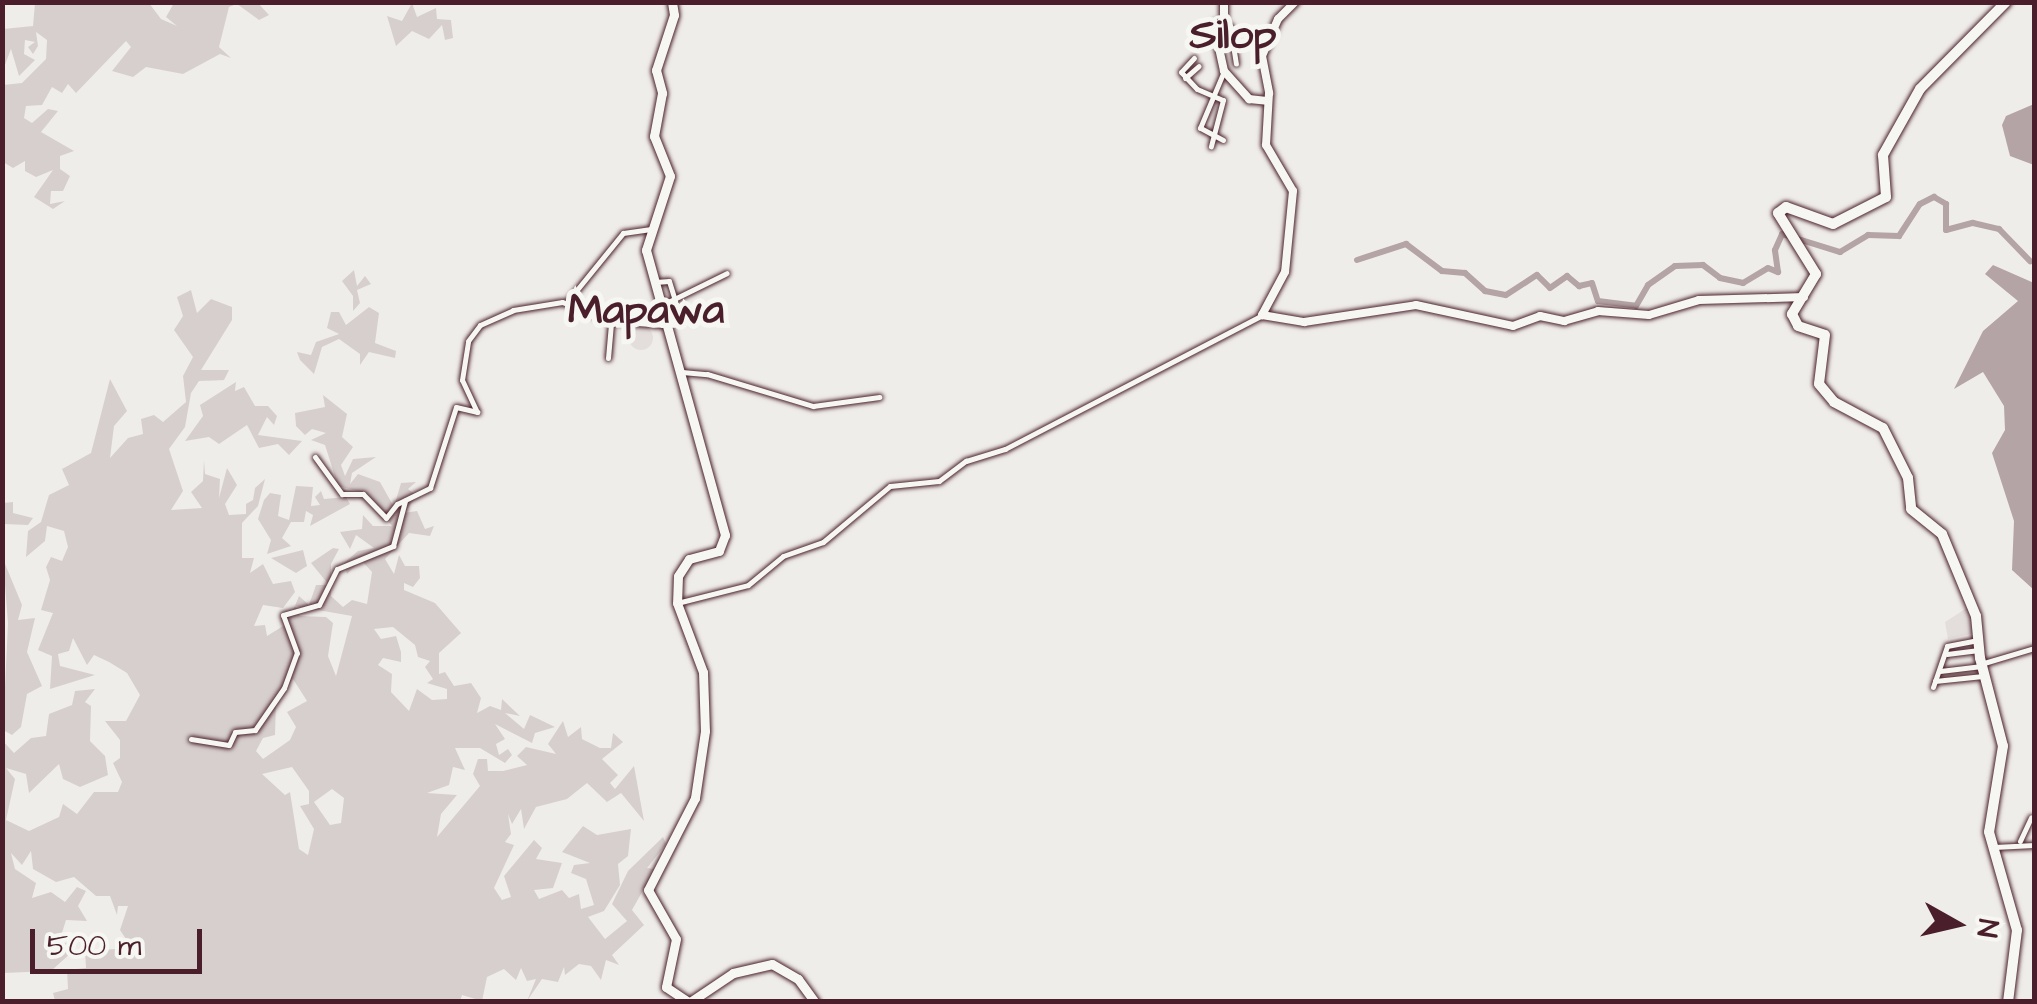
<!DOCTYPE html>
<style>
body{margin:0}
#map{position:relative;width:2037px;height:1004px;overflow:hidden;background:#efedea;font-family:"Architects Daughter",sans-serif}
div>[style]{position:absolute}
.built>*{inset:0;background:#e3dedc}
.round{border-radius:50%}
.green>*{inset:0;background:#d7cfce}
.water>*{inset:0;background:#b4a4a5}
.river>*{height:6px;margin:-3px;padding:0 3px;transform-origin:3px;border-radius:3px;background:#b4a4a5}
.roads{filter:drop-shadow(0 0 2px #4a1f2b) drop-shadow(0 0 2px #4a1f2b)}
.minor>*{height:5px;margin:-2.5px;padding:0 2.5px;transform-origin:2.5px;border-radius:2.5px;background:#f6f6f2}
.tertiary>*{height:8px;margin:-4px;padding:0 4px;transform-origin:4px;border-radius:4px;background:#f6f6f2}
.secondary>*{height:9px;margin:-4.5px;padding:0 4.5px;transform-origin:4.5px;border-radius:4.5px;background:#f6f6f2}
.primary>*{height:10px;margin:-5px;padding:0 5px;transform-origin:5px;border-radius:5px;background:#f6f6f2}
span{translate:-50% -50%;white-space:nowrap;text-align:center;line-height:1.15;-webkit-text-stroke:10px #f6f6f2;paint-order:stroke}
.quarter-label{font-size:42px;color:#4a1f2b;font-weight:700}
.frame{position:absolute;inset:0;border:5px solid #4a1f2b;pointer-events:none}
.north{position:absolute;left:1907px;top:874px;width:100px;height:100px;-webkit-text-stroke:8px #f6f6f2;paint-order:stroke;rotate:98deg;font-size:28px;font-weight:700;line-height:40px;text-align:center;color:#4a1f2b}
.north::after{content:'';display:block;margin:auto;width:35px;height:45px;background:#4a1f2b;clip-path:polygon(50% 0,100% 100%,50% 72%,0 100%)}
.scale{position:absolute;left:30px;top:929px;width:172px;height:45px;box-sizing:border-box;border:5px solid #4a1f2b;border-top:0;padding-left:12px;font-size:30px;line-height:35px;white-space:nowrap;color:#4a1f2b;-webkit-text-stroke:8px #f6f6f2;paint-order:stroke}
</style>
<div id="map">
<div class="built">
<div class="round" style="left:629px;top:326px;width:24px;height:24px"></div>
<div style="clip-path:polygon(1970px 606px,1975px 633px,1948px 639px,1945px 622px)"></div>
</div>
<div class="green">
<div style="clip-path:polygon(35px 3px,149px 3px,161px 19px,177px 26px,166px 17px,174px 3px,258px 3px,269px 15px,259px 20px,237px 4px,229px 7px,219px 47px,231px 58px,220px 54px,183px 74px,146px 67px,133px 77px,112px 71px,131px 47px,126px 41px,76px 93px,68px 84px,62px 93px,52px 87px,42px 105px,26px 106px,24px 118px,32px 123px,48px 109px,58px 111px,41px 132px,74px 151px,60px 156px,60px 169px,70px 176px,63px 191px,51px 191px,50px 204px,65px 201px,53px 209px,34px 197px,53px 170px,36px 177px,25px 171px,25px 161px,13px 168px,3px 162px,3px 85px,22px 83px,46px 59px,47px 40px,36px 32px,38px 46px,33px 54px,28px 47px,35px 42px,25px 40px,24px 54px,35px 60px,19px 76px,11px 49px,3px 70px,3px 29px,33px 26px)"></div>
<div style="clip-path:polygon(412px 3px,417px 17px,436px 8px,437px 19px,451px 20px,453px 38px,445px 40px,442px 25px,429px 39px,412px 31px,396px 46px,387px 16px,402px 21px)"></div>
<div style="clip-path:polygon(354px 270px,357px 286px,365px 276px,371px 284px,357px 290px,360px 303px,353px 311px,353px 296px,342px 281px)"></div>
<div style="clip-path:polygon(evenodd,191px 290px,197px 313px,211px 299px,232px 307px,232px 320px,201px 370px,229px 370px,224px 380px,199px 381px,191px 393px,185px 427px,169px 449px,183px 491px,171px 510px,202px 508px,191px 492px,203px 481px,204px 460px,205px 474px,220px 479px,219px 498px,227px 468px,237px 485px,225px 504px,229px 515px,246px 514px,246px 504px,253px 500px,255px 488px,265px 479px,258px 506px,242px 523px,242px 558px,254px 558px,250px 573px,263px 564px,273px 584px,291px 581px,295px 592px,283px 608px,263px 605px,254px 626px,265px 625px,267px 636px,288px 623px,299px 596px,309px 605px,316px 585px,329px 585px,311px 563px,333px 548px,339px 549px,331px 564px,331px 596px,343px 607px,352px 600px,367px 604px,372px 572px,361px 560px,347px 574px,344px 563px,358px 551px,374px 548px,356px 535px,350px 549px,340px 532px,362px 529px,363px 515px,373px 526px,392px 526px,365px 493px,338px 486px,325px 445px,311px 440px,326px 433px,312px 429px,305px 435px,296px 426px,295px 413px,325px 407px,323px 395px,347px 414px,342px 437px,353px 447px,341px 465px,345px 476px,353px 459px,376px 457px,352px 473px,350px 484px,358px 474px,380px 482px,394px 507px,401px 483px,416px 482px,408px 489px,417px 496px,404px 513px,417px 511px,425px 529px,434px 526px,430px 536px,409px 533px,385px 559px,394px 574px,399px 555px,405px 566px,419px 566px,420px 578px,413px 587px,404px 583px,404px 590px,435px 603px,461px 633px,439px 653px,439px 674px,445px 672px,454px 686px,471px 683px,481px 698px,477px 713px,490px 706px,501px 710px,502px 699px,520px 716px,505px 713px,524px 729px,530px 715px,555px 727px,535px 733px,532px 743px,495px 724px,505px 739px,496px 744px,499px 755px,508px 749px,512px 755px,505px 763px,480px 748px,455px 748px,465px 770px,453px 767px,449px 785px,427px 793px,457px 795px,441px 814px,437px 837px,480px 786px,473px 774px,478px 759px,487px 759px,488px 771px,503px 771px,527px 765px,517px 756px,526px 747px,556px 754px,548px 744px,563px 721px,568px 737px,581px 727px,582px 739px,600px 748px,611px 748px,613px 733px,623px 742px,602px 759px,618px 775px,610px 783px,615px 789px,634px 766px,644px 821px,621px 793px,607px 802px,587px 783px,567px 799px,536px 807px,524px 829px,521px 809px,512px 824px,508px 814px,511px 834px,505px 842px,514px 845px,494px 888px,502px 900px,511px 897px,504px 876px,534px 840px,542px 848px,536px 859px,562px 863px,553px 888px,534px 890px,539px 899px,562px 890px,569px 898px,579px 894px,581px 909px,594px 905px,586px 879px,571px 873px,574px 865px,590px 863px,562px 852px,583px 826px,597px 835px,631px 829px,628px 856px,618px 864px,620px 885px,604px 911px,588px 917px,605px 939px,627px 921px,612px 904px,628px 871px,663px 837px,666px 844px,647px 868px,655px 869px,632px 910px,644px 925px,612px 955px,619px 965px,606px 960px,601px 980px,591px 966px,579px 964px,565px 975px,564px 967px,558px 982px,542px 979px,527px 1001px,536px 979px,527px 981px,521px 968px,516px 980px,504px 969px,487px 977px,482px 1001px,462px 995px,460px 1002px,55px 1001px,53px 993px,68px 989px,67px 970px,86px 968px,85px 951px,132px 948px,120px 930px,128px 906px,118px 906px,117px 915px,110px 896px,96px 896px,74px 877px,56px 882px,33px 869px,31px 851px,22px 865px,11px 853px,15px 869px,36px 883px,32px 898px,51px 892px,65px 902px,77px 887px,86px 891px,78px 906px,87px 921px,66px 920px,58px 946px,73px 940px,72px 952px,51px 971px,3px 973px,2px 740px,14px 753px,31px 738px,46px 736px,49px 714px,72px 705px,75px 691px,95px 689px,85px 702px,91px 706px,90px 741px,105px 756px,108px 775px,80px 787px,63px 779px,59px 764px,29px 793px,26px 774px,6px 768px,15px 779px,6px 820px,29px 831px,59px 817px,63px 804px,77px 814px,94px 792px,118px 792px,122px 782px,113px 763px,120px 758px,120px 740px,105px 721px,126px 721px,140px 695px,127px 673px,109px 662px,94px 655px,87px 665px,73px 638px,69px 651px,58px 654px,60px 666px,95px 675px,50px 689px,52px 656px,38px 650px,53px 613px,41px 610px,50px 580px,46px 567px,51px 557px,62px 561px,68px 547px,64px 531px,47px 526px,45px 541px,26px 557px,28px 531px,41px 522px,49px 495px,69px 485px,62px 469px,91px 453px,110px 379px,127px 411px,114px 426px,110px 458px,128px 438px,143px 434px,141px 419px,154px 415px,163px 422px,186px 402px,183px 376px,193px 357px,174px 330px,183px 316px,177px 297px,191px 290px,295px 606px,352px 616px,336px 676px,328px 656px,333px 623px,326px 617px,300px 616px,295px 606px,191px 290px,393px 627px,415px 645px,418px 657px,430px 661px,425px 667px,433px 679px,427px 683px,447px 689px,447px 699px,432px 700px,417px 689px,409px 711px,391px 692px,392px 674px,378px 665px,383px 658px,401px 662px,401px 652px,396px 636px,381px 639px,374px 629px,393px 627px,191px 290px,293px 679px,307px 701px,287px 712px,296px 727px,290px 740px,263px 759px,256px 751px,263px 738px,275px 735px,276px 701px,293px 679px,191px 290px,292px 767px,309px 791px,309px 804px,300px 806px,314px 829px,308px 855px,299px 849px,290px 792px,285px 795px,262px 774px,292px 767px,191px 290px,332px 789px,344px 798px,341px 823px,330px 825px,314px 802px,332px 789px)"></div>
<div style="clip-path:polygon(369px 307px,379px 313px,375px 343px,396px 351px,395px 358px,369px 352px,360px 365px,360px 354px,339px 339px,322px 347px,314px 374px,300px 360px,297px 352px,311px 355px,316px 342px,339px 334px,327px 328px,331px 312px,339px 312px,346px 325px)"></div>
<div style="clip-path:polygon(236px 382px,235px 391px,244px 387px,255px 406px,268px 406px,277px 416px,274px 425px,267px 417px,258px 435px,302px 441px,289px 455px,278px 444px,259px 448px,247px 425px,219px 444px,209px 437px,185px 441px,203px 416px,200px 405px)"></div>
<div style="clip-path:polygon(296px 486px,313px 487px,311px 506px,320px 505px,315px 497px,321px 491px,324px 499px,346px 497px,350px 504px,310px 526px,313px 515px,306px 511px,304px 522px,291px 522px,282px 538px,291px 546px,267px 554px,271px 540px,258px 519px,264px 500px,270px 493px,281px 495px,278px 516px,289px 520px)"></div>
<div style="clip-path:polygon(13px 502px,13px 513px,33px 518px,28px 525px,3px 524px,3px 503px)"></div>
<div style="clip-path:polygon(303px 550px,307px 566px,296px 573px,271px 558px)"></div>
<div style="clip-path:polygon(3px 559px,22px 605px,18px 620px,35px 618px,27px 652px,42px 686px,27px 694px,21px 727px,12px 735px,3px 730px,8px 623px)"></div>
</div>
<div class="water">
<div style="clip-path:polygon(2034px 104px,2034px 165px,2010px 156px,2002px 125px,2006px 116px)"></div>
<div style="clip-path:polygon(1993px 265px,2034px 283px,2034px 590px,2012px 570px,2014px 521px,1992px 453px,2005px 430px,2004px 406px,1983px 372px,1954px 389px,1983px 331px,2018px 301px,1985px 274px)"></div>
</div>
<div class="river">
<div style="left:1357px;top:260px;width:52px;rotate:-18.1deg"></div>
<div style="left:1406px;top:244px;width:45px;rotate:36.9deg"></div>
<div style="left:1442px;top:271px;width:23px;rotate:5deg"></div>
<div style="left:1465px;top:273px;width:27px;rotate:42deg"></div>
<div style="left:1485px;top:291px;width:21px;rotate:11deg"></div>
<div style="left:1506px;top:295px;width:37px;rotate:-33deg"></div>
<div style="left:1537px;top:275px;width:18px;rotate:45deg"></div>
<div style="left:1550px;top:288px;width:21px;rotate:-35deg"></div>
<div style="left:1567px;top:276px;width:16px;rotate:40deg"></div>
<div style="left:1579px;top:286px;width:13px;rotate:-13deg"></div>
<div style="left:1592px;top:283px;width:19px;rotate:72deg"></div>
<div style="left:1598px;top:301px;width:38px;rotate:7deg"></div>
<div style="left:1636px;top:306px;width:24px;rotate:-60deg"></div>
<div style="left:1648px;top:285px;width:33px;rotate:-35deg"></div>
<div style="left:1675px;top:266px;width:28px;rotate:-2deg"></div>
<div style="left:1703px;top:265px;width:21px;rotate:37deg"></div>
<div style="left:1720px;top:278px;width:24px;rotate:12deg"></div>
<div style="left:1743px;top:283px;width:29px;rotate:-31deg"></div>
<div style="left:1768px;top:268px;width:11px;rotate:22deg"></div>
<div style="left:1778px;top:272px;width:22px;rotate:-98deg"></div>
<div style="left:1775px;top:250px;width:17px;rotate:-66deg"></div>
<div style="left:1782px;top:234px;width:61px;rotate:17.2deg"></div>
<div style="left:1840px;top:252px;width:33px;rotate:-31deg"></div>
<div style="left:1868px;top:235px;width:31px;rotate:2deg"></div>
<div style="left:1899px;top:236px;width:38px;rotate:-57deg"></div>
<div style="left:1920px;top:204px;width:16px;rotate:-27deg"></div>
<div style="left:1934px;top:197px;width:14px;rotate:30deg"></div>
<div style="left:1946px;top:204px;width:26px;rotate:90deg"></div>
<div style="left:1946px;top:230px;width:28px;rotate:-15deg"></div>
<div style="left:1973px;top:223px;width:27px;rotate:13deg"></div>
<div style="left:1999px;top:229px;width:45px;rotate:45.9deg"></div>
</div>
<div class="roads">
<div class="minor">
<div style="left:1224px;top:23px;width:7px;rotate:27deg"></div>
<div style="left:1230px;top:26px;width:38px;rotate:81deg"></div>
<div style="left:1194px;top:58px;width:19px;rotate:133deg"></div>
<div style="left:1181px;top:72px;width:23px;rotate:47deg"></div>
<div style="left:1197px;top:89px;width:28px;rotate:23deg"></div>
<div style="left:1223px;top:100px;width:48px;rotate:104.6deg"></div>
<div style="left:1185px;top:78px;width:18px;rotate:-41deg"></div>
<div style="left:1223px;top:140px;width:26px;rotate:-152deg"></div>
<div style="left:1200px;top:128px;width:62px;rotate:-67.2deg"></div>
<div style="left:655px;top:282px;width:14px;rotate:-4deg"></div>
<div style="left:669px;top:281px;width:21px;rotate:73deg"></div>
<div style="left:567px;top:302px;width:89px;rotate:-50.9deg"></div>
<div style="left:623px;top:233px;width:30px;rotate:-8deg"></div>
<div style="left:662px;top:305px;width:72px;rotate:-26.2deg"></div>
<div style="left:608px;top:358px;width:37px;rotate:-85deg"></div>
<div style="left:682px;top:372px;width:25px;rotate:5deg"></div>
<div style="left:707px;top:374px;width:111px;rotate:16.8deg"></div>
<div style="left:813px;top:406px;width:67px;rotate:-7.8deg"></div>
<div style="left:315px;top:457px;width:46px;rotate:53.9deg"></div>
<div style="left:342px;top:494px;width:21px"></div>
<div style="left:363px;top:494px;width:33px;rotate:46deg"></div>
<div style="left:386px;top:518px;width:18px;rotate:-52deg"></div>
<div style="left:397px;top:504px;width:37px;rotate:-26deg"></div>
<div style="left:430px;top:488px;width:85px;rotate:-72.2deg"></div>
<div style="left:456px;top:407px;width:22px;rotate:13deg"></div>
<div style="left:477px;top:412px;width:35px;rotate:-115deg"></div>
<div style="left:462px;top:380px;width:39px;rotate:-81deg"></div>
<div style="left:468px;top:341px;width:20px;rotate:-53deg"></div>
<div style="left:480px;top:325px;width:36px;rotate:-24deg"></div>
<div style="left:513px;top:310px;width:50px;rotate:-9.3deg"></div>
<div style="left:562px;top:302px;width:53px;rotate:21.2deg"></div>
<div style="left:611px;top:321px;width:53px;rotate:4.3deg"></div>
<div style="left:677px;top:603px;width:73px;rotate:-14.2deg"></div>
<div style="left:748px;top:585px;width:45px;rotate:-39.6deg"></div>
<div style="left:783px;top:556px;width:42px;rotate:-19.3deg"></div>
<div style="left:823px;top:542px;width:87px;rotate:-39.9deg"></div>
<div style="left:890px;top:486px;width:49px;rotate:-5.8deg"></div>
<div style="left:939px;top:481px;width:34px;rotate:-37deg"></div>
<div style="left:966px;top:461px;width:41px;rotate:-17.1deg"></div>
<div style="left:1005px;top:449px;width:290px;rotate:-27.5deg"></div>
<div style="left:1947px;top:654px;width:32px;rotate:-7deg"></div>
<div style="left:1984px;top:663px;width:52px;rotate:-16.7deg"></div>
<div style="left:1940px;top:671px;width:42px;rotate:-6.8deg"></div>
<div style="left:1935px;top:681px;width:48px;rotate:-5.9deg"></div>
<div style="left:1933px;top:687px;width:43px;rotate:-71.1deg"></div>
<div style="left:1947px;top:646px;width:33px;rotate:-11deg"></div>
<div style="left:191px;top:739px;width:38px;rotate:9deg"></div>
<div style="left:229px;top:745px;width:14px;rotate:-65deg"></div>
<div style="left:235px;top:732px;width:20px;rotate:-6deg"></div>
<div style="left:255px;top:730px;width:51px;rotate:-55.4deg"></div>
<div style="left:284px;top:688px;width:37px;rotate:-70deg"></div>
<div style="left:297px;top:653px;width:40px;rotate:-110.2deg"></div>
<div style="left:283px;top:615px;width:37px;rotate:-16deg"></div>
<div style="left:319px;top:605px;width:40px;rotate:-63.4deg"></div>
<div style="left:337px;top:569px;width:61px;rotate:-22.3deg"></div>
<div style="left:393px;top:546px;width:47px;rotate:-75.1deg"></div>
<div style="left:2020px;top:841px;width:26px;rotate:-65deg"></div>
<div style="left:1994px;top:847px;width:40px;rotate:-2.9deg"></div>
</div>
<div class="tertiary">
<div style="left:1224px;top:2px;width:21px;rotate:90deg"></div>
<div style="left:1224px;top:23px;width:10px;rotate:169deg"></div>
<div style="left:1214px;top:25px;width:47px;rotate:77.7deg"></div>
<div style="left:1224px;top:71px;width:38px;rotate:48deg"></div>
<div style="left:1249px;top:99px;width:18px;rotate:6deg"></div>
<div style="left:1295px;top:2px;width:24px;rotate:135deg"></div>
<div style="left:1278px;top:19px;width:40px;rotate:113.4deg"></div>
<div style="left:1262px;top:56px;width:38px;rotate:79deg"></div>
<div style="left:1269px;top:93px;width:52px;rotate:93.3deg"></div>
<div style="left:1266px;top:145px;width:53px;rotate:59.6deg"></div>
<div style="left:1293px;top:191px;width:81px;rotate:95.6deg"></div>
<div style="left:1285px;top:272px;width:49px;rotate:118.1deg"></div>
<div style="left:1262px;top:315px;width:43px;rotate:9.5deg"></div>
<div style="left:1304px;top:322px;width:113px;rotate:-8.6deg"></div>
<div style="left:1416px;top:305px;width:99px;rotate:12.2deg"></div>
<div style="left:1513px;top:326px;width:29px;rotate:-20deg"></div>
<div style="left:1540px;top:316px;width:25px;rotate:12deg"></div>
<div style="left:1564px;top:321px;width:35px;rotate:-16deg"></div>
<div style="left:1598px;top:311px;width:51px;rotate:4.5deg"></div>
<div style="left:1649px;top:315px;width:52px;rotate:-16.7deg"></div>
<div style="left:1699px;top:300px;width:105px;rotate:-1.6deg"></div>
</div>
<div class="secondary">
<div style="left:672px;top:2px;width:13px;rotate:81deg"></div>
<div style="left:674px;top:15px;width:58px;rotate:108.1deg"></div>
<div style="left:656px;top:70px;width:24px;rotate:75deg"></div>
<div style="left:662px;top:93px;width:44px;rotate:100.5deg"></div>
<div style="left:654px;top:136px;width:43px;rotate:68.2deg"></div>
<div style="left:670px;top:176px;width:78px;rotate:108deg"></div>
<div style="left:646px;top:250px;width:296px;rotate:74.5deg"></div>
<div style="left:725px;top:535px;width:17px;rotate:111deg"></div>
<div style="left:719px;top:551px;width:31px;rotate:165deg"></div>
<div style="left:689px;top:559px;width:20px;rotate:123deg"></div>
<div style="left:678px;top:576px;width:27px;rotate:92deg"></div>
<div style="left:677px;top:603px;width:74px;rotate:69.4deg"></div>
<div style="left:703px;top:672px;width:59px;rotate:88.1deg"></div>
<div style="left:705px;top:731px;width:68px;rotate:98.5deg"></div>
<div style="left:695px;top:798px;width:103px;rotate:117.1deg"></div>
<div style="left:648px;top:890px;width:56px;rotate:60.3deg"></div>
<div style="left:676px;top:939px;width:49px;rotate:101.8deg"></div>
<div style="left:666px;top:987px;width:27px;rotate:34deg"></div>
<div style="left:690px;top:1002px;width:52px;rotate:-34deg"></div>
<div style="left:733px;top:973px;width:40px;rotate:-13deg"></div>
<div style="left:772px;top:964px;width:30px;rotate:30deg"></div>
<div style="left:798px;top:979px;width:29px;rotate:54deg"></div>
</div>
<div class="primary">
<div style="left:2006px;top:2px;width:122px;rotate:134.7deg"></div>
<div style="left:1920px;top:89px;width:76px;rotate:119.3deg"></div>
<div style="left:1883px;top:155px;width:42px;rotate:85.9deg"></div>
<div style="left:1886px;top:197px;width:59px;rotate:153deg"></div>
<div style="left:1833px;top:224px;width:50px;rotate:-160.1deg"></div>
<div style="left:1786px;top:207px;width:10px;rotate:143deg"></div>
<div style="left:1778px;top:213px;width:72px;rotate:58.1deg"></div>
<div style="left:1816px;top:274px;width:47px;rotate:121deg"></div>
<div style="left:1792px;top:314px;width:13px;rotate:63deg"></div>
<div style="left:1798px;top:326px;width:28px;rotate:18deg"></div>
<div style="left:1825px;top:335px;width:49px;rotate:97deg"></div>
<div style="left:1819px;top:384px;width:23px;rotate:50deg"></div>
<div style="left:1834px;top:402px;width:55px;rotate:28deg"></div>
<div style="left:1883px;top:428px;width:56px;rotate:63.4deg"></div>
<div style="left:1908px;top:478px;width:31px;rotate:84deg"></div>
<div style="left:1911px;top:509px;width:40px;rotate:39deg"></div>
<div style="left:1942px;top:534px;width:89px;rotate:67.5deg"></div>
<div style="left:1976px;top:616px;width:42px;rotate:84.6deg"></div>
<div style="left:1980px;top:658px;width:91px;rotate:75.4deg"></div>
<div style="left:2003px;top:746px;width:87px;rotate:99.2deg"></div>
<div style="left:1989px;top:832px;width:102px;rotate:74.1deg"></div>
<div style="left:2017px;top:930px;width:73px;rotate:97.1deg"></div>
</div>
</div>
<div class="quarter-label">
<span style="left:1233px;top:36px">Silop</span>
<span style="left:646px;top:311px">Mapawa</span>
</div>
<div class="frame"></div>
<div class="north">N</div>
<div class="scale">500 m</div>
</div>
